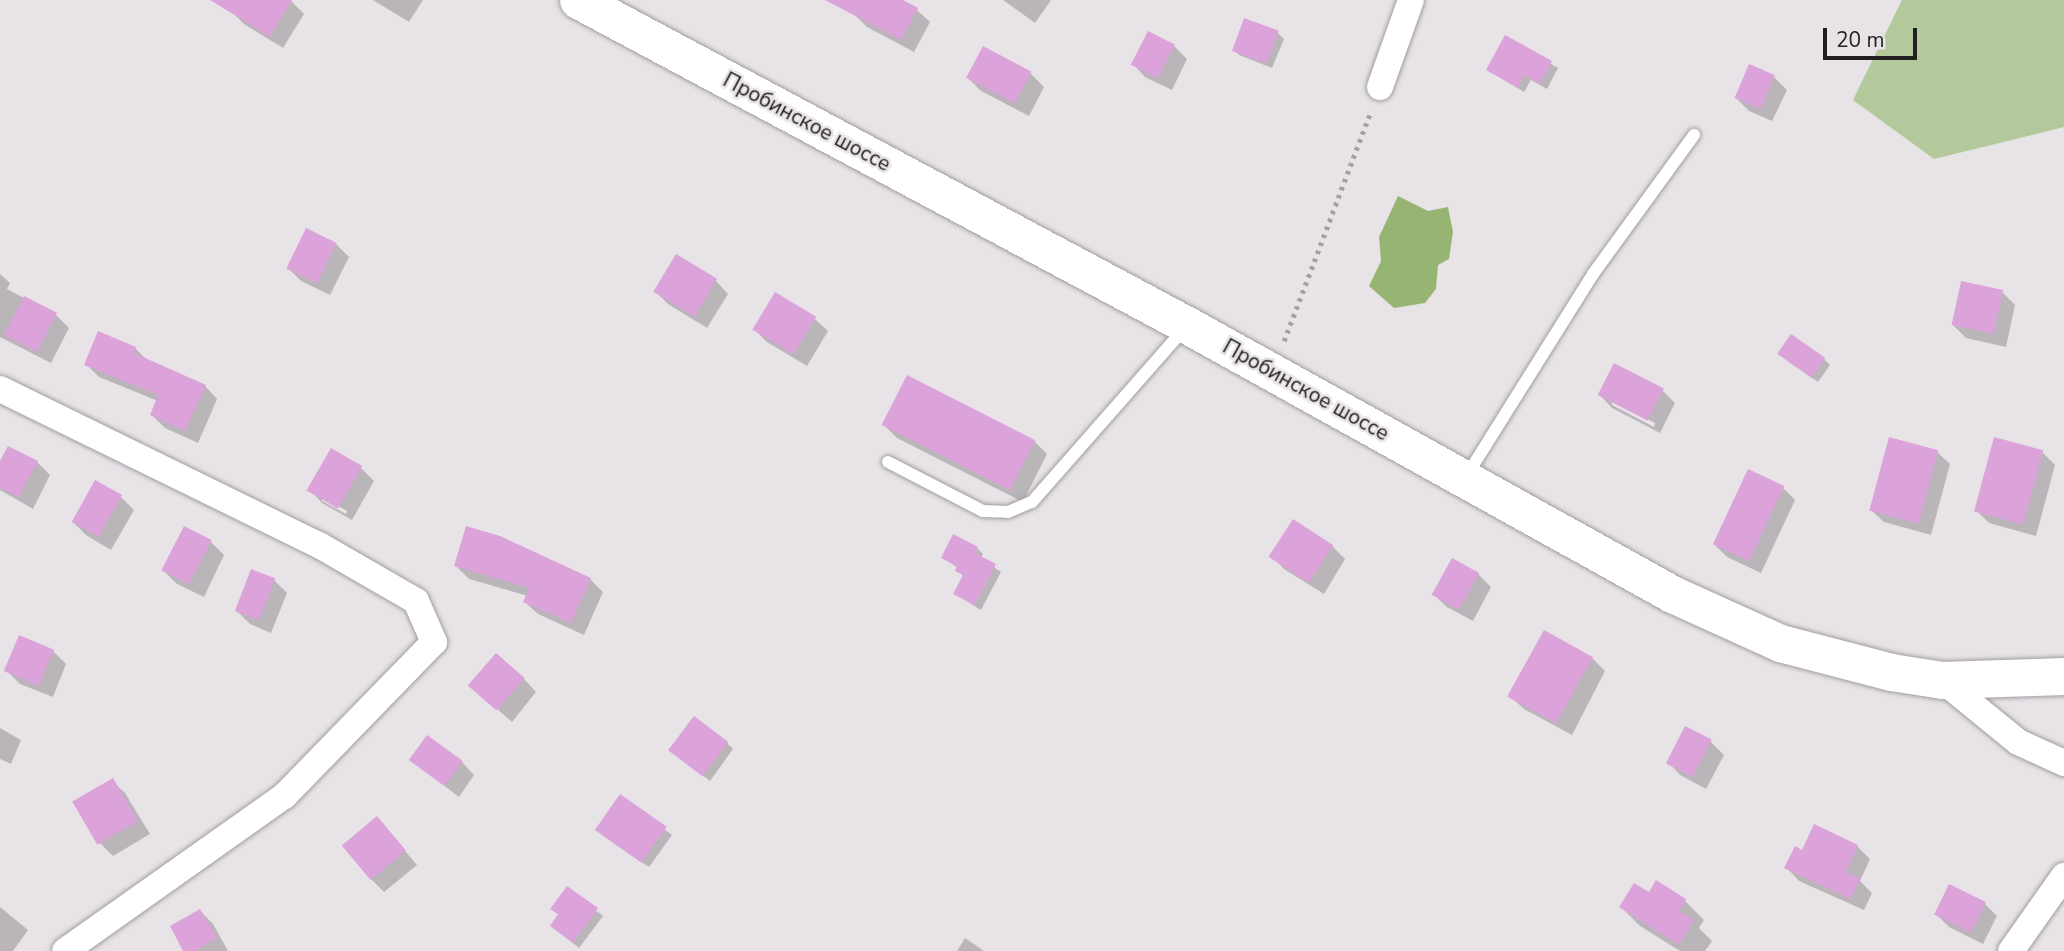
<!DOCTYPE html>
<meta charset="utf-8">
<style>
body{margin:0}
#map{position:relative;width:2064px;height:951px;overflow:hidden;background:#e8e3e7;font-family:"Nunito Sans",sans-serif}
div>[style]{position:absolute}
.green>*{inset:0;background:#b3c99b}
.water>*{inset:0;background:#96b572}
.shadow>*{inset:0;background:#0003}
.building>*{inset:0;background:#dba3d9;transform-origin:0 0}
.path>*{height:4.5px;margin-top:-2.25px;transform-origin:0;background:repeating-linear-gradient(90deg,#a4a0a3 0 3.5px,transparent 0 8.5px)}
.roads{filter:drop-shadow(0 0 2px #a19da1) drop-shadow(0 0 2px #a19da1)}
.lane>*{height:12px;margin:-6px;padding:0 6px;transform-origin:6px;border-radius:6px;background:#fff}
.street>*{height:26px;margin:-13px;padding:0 13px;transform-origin:13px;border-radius:13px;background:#fff}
.secondary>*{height:37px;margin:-18.5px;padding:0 18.5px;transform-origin:18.5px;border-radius:18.5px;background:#fff}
span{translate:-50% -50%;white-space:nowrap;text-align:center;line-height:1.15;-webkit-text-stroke:5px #e8e3e7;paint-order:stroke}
.street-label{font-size:21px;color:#201e1f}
.scale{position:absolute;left:1823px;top:28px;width:94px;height:32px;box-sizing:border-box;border:4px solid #201e1f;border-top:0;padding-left:9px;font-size:21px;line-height:24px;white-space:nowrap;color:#201e1f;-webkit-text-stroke:5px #e8e3e7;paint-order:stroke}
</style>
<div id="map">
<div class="green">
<div style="clip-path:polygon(1902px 0,2064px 0,2064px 127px,1934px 159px,1853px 100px)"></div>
</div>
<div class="water">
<div style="clip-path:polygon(1398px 196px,1428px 211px,1448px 207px,1453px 232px,1449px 259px,1438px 265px,1436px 289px,1425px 303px,1394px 308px,1369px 286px,1381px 261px,1379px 237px)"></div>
</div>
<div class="shadow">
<div style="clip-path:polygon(238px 0,290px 0,304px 14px,283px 48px,244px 24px,231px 11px)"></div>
<div style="clip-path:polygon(373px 0,423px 0,409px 22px)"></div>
<div style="clip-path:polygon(861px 0,899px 0,917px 10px,930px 22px,914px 52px,867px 27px,854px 14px)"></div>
<div style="clip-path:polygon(1003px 0,1051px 0,1035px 23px)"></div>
<div style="clip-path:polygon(1278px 33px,1284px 39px,1272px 68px,1239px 55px,1233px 49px)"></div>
<div style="clip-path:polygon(1506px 38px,1558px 68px,1547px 89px,1531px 80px,1524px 92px,1488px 70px)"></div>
<div style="clip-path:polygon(1174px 46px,1187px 59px,1172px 90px,1145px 77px,1133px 64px)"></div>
<div style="clip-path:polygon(983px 49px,1031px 74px,1044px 87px,1029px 116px,981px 91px,968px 78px)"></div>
<div style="clip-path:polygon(1774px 77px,1787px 90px,1772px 121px,1749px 111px,1736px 98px)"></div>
<div style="clip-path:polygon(336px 244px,349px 257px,330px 295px,301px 281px,288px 268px)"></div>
<div style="clip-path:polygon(0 274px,10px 283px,7px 289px,56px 315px,69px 328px,51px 363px,0 337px)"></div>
<div style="clip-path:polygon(716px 281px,728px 294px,707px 328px,668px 304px,655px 291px)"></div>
<div style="clip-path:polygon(2002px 292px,2015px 305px,2006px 347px,1966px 338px,1953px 325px)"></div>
<div style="clip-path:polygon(776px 294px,815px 319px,828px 331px,807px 366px,767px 342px,754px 329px)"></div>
<div style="clip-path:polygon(135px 348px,148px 361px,205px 386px,217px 399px,198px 443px,165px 428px,152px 415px,158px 401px,99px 377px,86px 364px)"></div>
<div style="clip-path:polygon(1824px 359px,1830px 365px,1818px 382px,1786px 360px)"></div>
<div style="clip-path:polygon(908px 377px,1034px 441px,1047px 454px,1023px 502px,897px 438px,884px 425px)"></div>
<div style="clip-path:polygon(evenodd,1663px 391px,1675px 403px,1660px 433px,1612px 408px,1600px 395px,1663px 391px,1612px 401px,1655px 423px,1654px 427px,1612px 405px,1612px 401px)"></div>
<div style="clip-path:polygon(evenodd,332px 451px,361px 468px,374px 481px,352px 520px,322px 503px,310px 490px,332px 451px,322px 497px,347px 511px,346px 514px,322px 501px,322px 497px)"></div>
<div style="clip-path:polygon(1937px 452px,1950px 464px,1931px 535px,1884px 522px,1871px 510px)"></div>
<div style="clip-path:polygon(2042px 452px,2055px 465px,2036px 536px,1989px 523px,1976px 510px)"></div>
<div style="clip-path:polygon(37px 462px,50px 475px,33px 509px,0 490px,0 465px)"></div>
<div style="clip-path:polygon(1783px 488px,1795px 500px,1761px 573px,1727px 557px,1714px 544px)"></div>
<div style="clip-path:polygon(121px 497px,134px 510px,111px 550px,86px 535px,73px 522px)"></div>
<div style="clip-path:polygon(1293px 522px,1332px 546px,1345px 559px,1324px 594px,1284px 569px,1272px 556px)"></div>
<div style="clip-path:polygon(185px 529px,211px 542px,224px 555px,204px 597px,177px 584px,164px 571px)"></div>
<div style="clip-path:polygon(977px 548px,983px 554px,981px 558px,1001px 572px,981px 610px,955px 594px,964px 578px,958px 568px,943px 558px)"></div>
<div style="clip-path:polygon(456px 566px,590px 579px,603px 592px,584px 635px,538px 614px,525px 602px,528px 596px,469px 579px)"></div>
<div style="clip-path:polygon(252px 571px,274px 580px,287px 593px,271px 633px,250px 624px,237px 611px)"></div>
<div style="clip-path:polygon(1478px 574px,1491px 587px,1473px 621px,1447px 607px,1434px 595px)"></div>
<div style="clip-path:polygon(53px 651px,66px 664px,53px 697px,20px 684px,7px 671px)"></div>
<div style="clip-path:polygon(1592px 658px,1605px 671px,1572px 735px,1524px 709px,1511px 697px)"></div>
<div style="clip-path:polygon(524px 679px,536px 692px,512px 722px,471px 686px)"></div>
<div style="clip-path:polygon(0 728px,21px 740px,11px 764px,0 759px)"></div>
<div style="clip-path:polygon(1686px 728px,1711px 742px,1724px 755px,1706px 789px,1680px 775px,1668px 762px)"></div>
<div style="clip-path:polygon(727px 743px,733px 749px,710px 781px,671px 751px)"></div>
<div style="clip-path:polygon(411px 760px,462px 762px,474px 775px,459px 797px)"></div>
<div style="clip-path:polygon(112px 781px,125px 793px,150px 834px,113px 856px,100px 843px)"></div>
<div style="clip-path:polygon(621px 797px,672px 835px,649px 867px,604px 836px)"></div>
<div style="clip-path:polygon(377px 818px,417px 865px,384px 892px,371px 879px)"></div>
<div style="clip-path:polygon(1857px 846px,1870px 859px,1860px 881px,1872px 893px,1864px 910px,1799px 881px,1787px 868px,1803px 853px)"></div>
<div style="clip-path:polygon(567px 889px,603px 916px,579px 948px,552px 926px,560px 916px,553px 909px)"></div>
<div style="clip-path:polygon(1649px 895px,1685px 901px,1704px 920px,1699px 928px,1712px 941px,1705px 951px,1680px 951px,1640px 926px,1621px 907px)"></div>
<div style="clip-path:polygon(1984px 903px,1997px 916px,1983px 944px,1949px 927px,1936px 914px)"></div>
<div style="clip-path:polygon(0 907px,28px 930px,13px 951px,0 951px)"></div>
<div style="clip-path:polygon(200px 911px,213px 924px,228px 951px,185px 951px)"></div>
<div style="clip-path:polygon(965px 938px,984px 951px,957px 951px)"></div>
</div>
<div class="building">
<div style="clip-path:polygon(210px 0,292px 0,270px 37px)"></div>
<div style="clip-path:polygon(825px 0,903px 0,918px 8px,901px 40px)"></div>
<div style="left:1244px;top:18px;width:37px;height:35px;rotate:20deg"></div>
<div style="left:1148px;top:31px;width:30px;height:38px;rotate:27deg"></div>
<div style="clip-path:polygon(1505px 35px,1552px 61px,1540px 84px,1524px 75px,1518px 88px,1486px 70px)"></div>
<div style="left:983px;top:46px;width:55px;height:36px;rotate:28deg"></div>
<div style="left:1749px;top:64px;width:28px;height:37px;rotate:23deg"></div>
<div style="left:306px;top:228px;width:34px;height:45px;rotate:26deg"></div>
<div style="left:676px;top:254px;width:48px;height:44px;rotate:31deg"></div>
<div style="left:1961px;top:281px;width:43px;height:45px;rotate:12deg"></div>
<div style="left:775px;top:292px;width:48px;height:44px;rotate:31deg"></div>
<div style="left:24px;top:296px;width:37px;height:44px;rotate:27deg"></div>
<div style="clip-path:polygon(98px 331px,136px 347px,134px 353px,206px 385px,185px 431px,150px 415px,158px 395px,84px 365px)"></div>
<div style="left:1791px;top:334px;width:42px;height:24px;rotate:35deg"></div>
<div style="left:1614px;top:363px;width:56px;height:36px;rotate:27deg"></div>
<div style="left:907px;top:375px;width:144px;height:56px;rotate:27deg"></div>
<div style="left:1889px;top:437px;width:51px;height:76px;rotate:15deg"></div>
<div style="left:1994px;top:437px;width:51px;height:77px;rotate:15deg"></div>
<div style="clip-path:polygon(8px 446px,38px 461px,19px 497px,0 488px,0 461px)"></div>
<div style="left:331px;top:448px;width:36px;height:49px;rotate:30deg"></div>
<div style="left:1748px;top:469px;width:40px;height:83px;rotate:25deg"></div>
<div style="left:95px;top:480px;width:31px;height:48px;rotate:29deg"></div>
<div style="left:1293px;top:519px;width:48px;height:45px;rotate:33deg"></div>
<div style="left:184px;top:526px;width:31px;height:50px;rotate:27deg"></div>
<div style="clip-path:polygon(466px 526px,500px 536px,591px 578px,571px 623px,523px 602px,529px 588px,454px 566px)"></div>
<div style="clip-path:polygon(953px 534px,978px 547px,975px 553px,996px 564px,975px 605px,953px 594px,963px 575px,955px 571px,957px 566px,941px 558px)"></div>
<div style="left:1452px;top:558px;width:31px;height:42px;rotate:29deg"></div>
<div style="left:251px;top:569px;width:26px;height:45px;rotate:21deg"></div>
<div style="left:1544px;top:630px;width:56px;height:76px;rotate:29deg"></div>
<div style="left:19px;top:635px;width:38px;height:39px;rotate:23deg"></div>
<div style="left:496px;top:653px;width:38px;height:43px;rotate:41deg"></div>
<div style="left:694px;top:716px;width:43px;height:43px;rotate:37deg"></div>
<div style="left:1685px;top:726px;width:30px;height:42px;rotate:27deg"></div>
<div style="left:427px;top:735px;width:44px;height:31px;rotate:36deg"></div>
<div style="left:113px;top:778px;width:50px;height:47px;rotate:60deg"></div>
<div style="left:620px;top:794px;width:57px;height:44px;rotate:35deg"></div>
<div style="left:377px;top:816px;width:45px;height:46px;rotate:50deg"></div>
<div style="clip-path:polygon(1814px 824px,1858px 845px,1846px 872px,1860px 879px,1851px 899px,1784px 868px,1795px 846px,1802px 850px)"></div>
<div style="clip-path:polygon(1656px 880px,1686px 899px,1679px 911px,1694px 920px,1679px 945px,1619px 907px,1634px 883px,1649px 892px)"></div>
<div style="left:1949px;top:884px;width:41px;height:34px;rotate:26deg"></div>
<div style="clip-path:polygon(567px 886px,598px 908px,573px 943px,550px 926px,558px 914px,550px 909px)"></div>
<div style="clip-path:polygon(200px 909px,217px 938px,195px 951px,183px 951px,170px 926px)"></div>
</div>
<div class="path">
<div style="left:1284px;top:341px;width:244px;rotate:-69.3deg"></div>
</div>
<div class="roads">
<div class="lane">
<div style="left:888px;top:462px;width:107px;rotate:27.3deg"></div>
<div style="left:983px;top:511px;width:25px;rotate:2deg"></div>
<div style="left:1008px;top:512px;width:26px;rotate:-23deg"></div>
<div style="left:1032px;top:502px;width:232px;rotate:-48.7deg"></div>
<div style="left:1467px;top:475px;width:237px;rotate:-57.9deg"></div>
<div style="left:1593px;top:274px;width:172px;rotate:-54deg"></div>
</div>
<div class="street">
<div style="left:1380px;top:87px;width:92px;rotate:-70.4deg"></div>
<div style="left:0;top:389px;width:355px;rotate:26.1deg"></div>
<div style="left:319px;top:545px;width:112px;rotate:30deg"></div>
<div style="left:416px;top:601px;width:45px;rotate:66.3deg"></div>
<div style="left:434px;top:642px;width:215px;rotate:134.2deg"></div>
<div style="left:284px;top:796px;width:268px;rotate:144.7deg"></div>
<div style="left:1942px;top:680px;width:98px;rotate:39.2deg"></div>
<div style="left:2018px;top:742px;width:51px;rotate:24.5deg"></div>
<div style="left:2011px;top:951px;width:92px;rotate:-54.8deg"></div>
</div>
<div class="secondary">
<div style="left:578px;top:0;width:690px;rotate:28.09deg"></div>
<div style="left:1187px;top:325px;width:555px;rotate:29.01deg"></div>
<div style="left:1672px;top:594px;width:119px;rotate:24.4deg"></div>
<div style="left:1780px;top:643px;width:115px;rotate:14.6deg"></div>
<div style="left:1891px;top:672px;width:52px;rotate:8.9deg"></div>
<div style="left:1942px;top:680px;width:122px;rotate:-1.9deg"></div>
</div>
</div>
<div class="street-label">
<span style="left:807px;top:122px;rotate:28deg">Пробинское шоссе</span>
<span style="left:1306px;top:390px;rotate:29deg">Пробинское шоссе</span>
</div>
<div class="scale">20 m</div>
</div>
